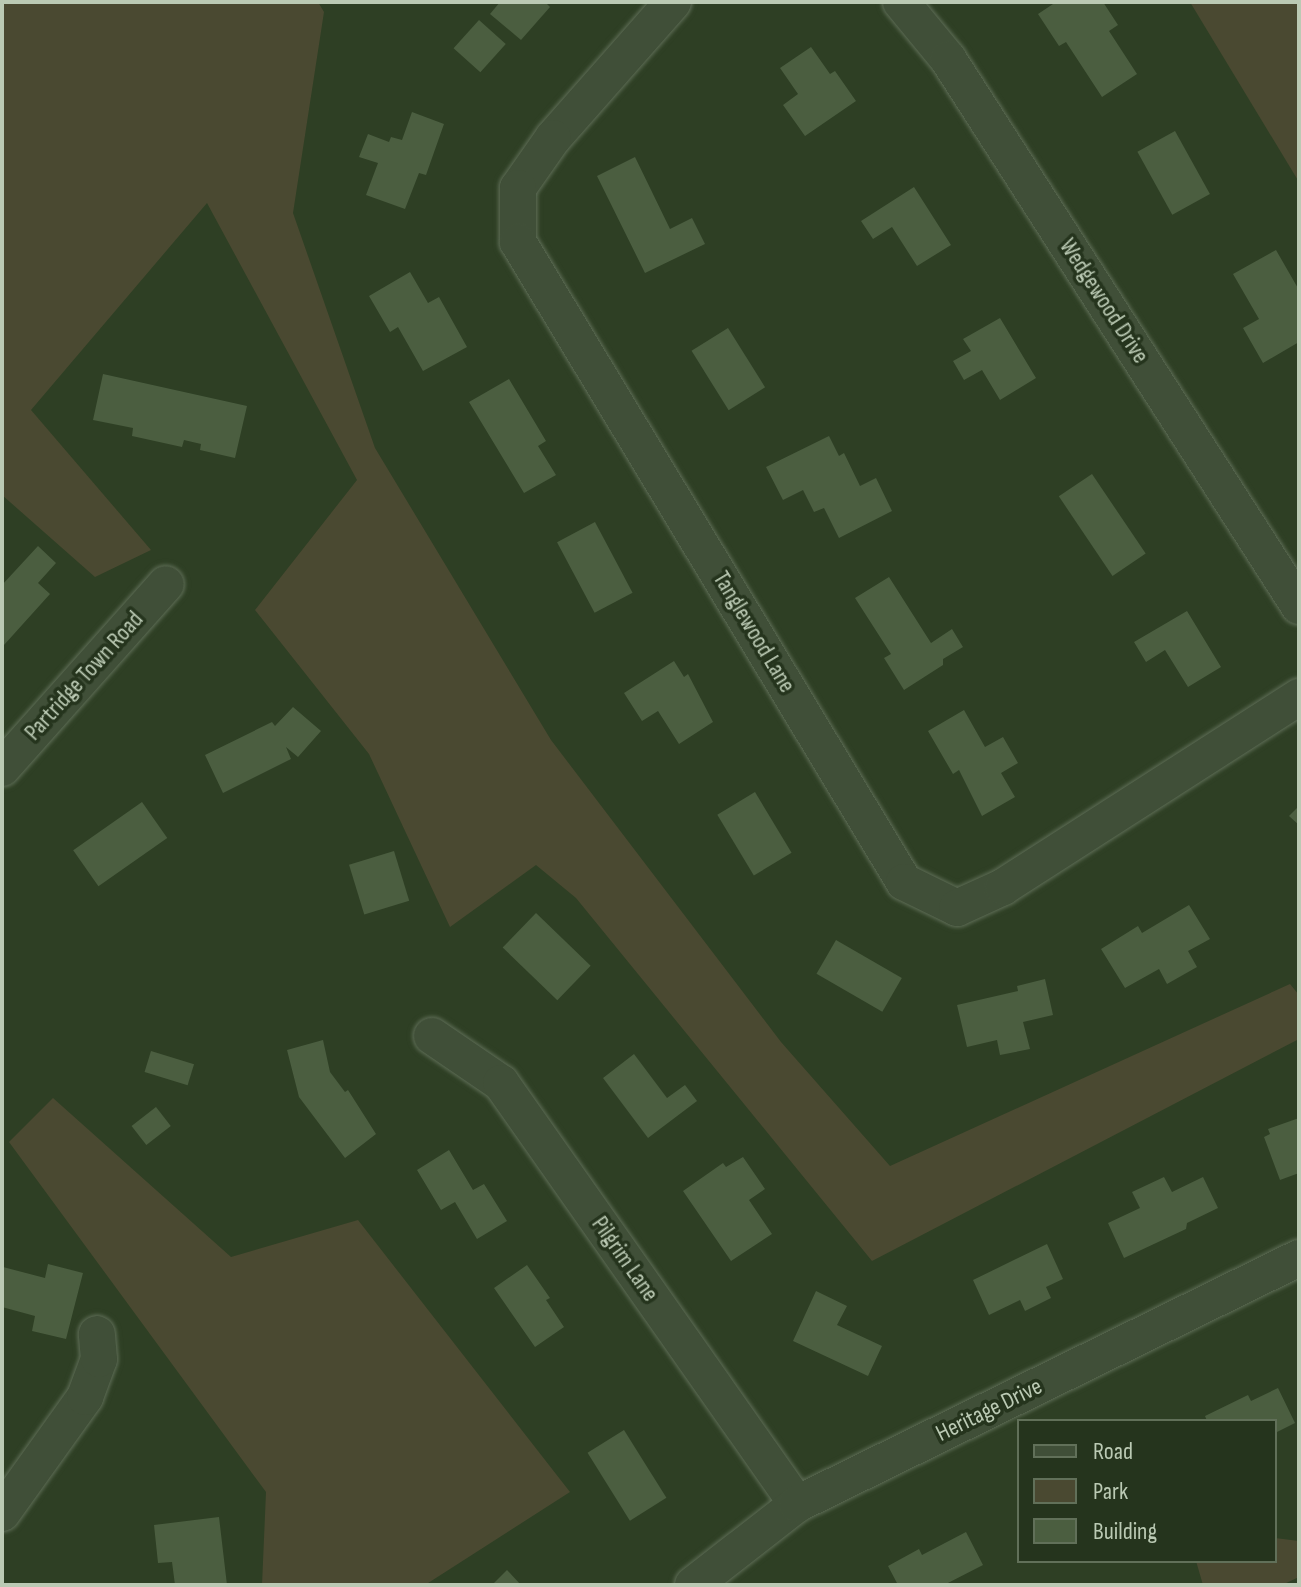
<!DOCTYPE html>
<style>
body{margin:0}
#map{position:relative;width:1301px;height:1587px;overflow:hidden;background:#2e3f24;font-family:"Sofia Sans Condensed",sans-serif}
div>[style]{position:absolute}
.green>*{inset:0;background:#4a4931}
.building>*{inset:0;background:#4b5e40;transform-origin:0 0}
.roads{filter:drop-shadow(0 0 2px #5e6d56) drop-shadow(0 0 2px #5e6d56)}
.minor>*{height:36px;margin:-18px;padding:0 18px;transform-origin:18px;border-radius:18px;background:#404f38}
span{translate:-50% -50%;white-space:nowrap;text-align:center;line-height:1.15;-webkit-text-stroke:7px #25341d;paint-order:stroke}
.street-label{font-size:24px;color:#bbcab4}
.frame{position:absolute;inset:0;border:4px solid #bbcab4;pointer-events:none}
.legend{position:absolute;left:1017px;top:1419px;width:260px;height:144px;box-sizing:border-box;background:#25341d;border:2px solid #617059;margin:0;padding:10px 14px;list-style:none;font-size:24px;color:#bbcab4}
.legend li{display:flex;align-items:center;gap:16px;height:40px}
.legend b{width:40px;border:2px solid #617059}
</style>
<div id="map">
<div class="green">
<div style="clip-path:polygon(2px 2px,318px 2px,324px 12px,293px 213px,375px 448px,551px 740px,781px 1042px,890px 1166px,1290px 984px,1299px 995px,1299px 1039px,872px 1261px,576px 898px,536px 865px,450px 927px,369px 754px,255px 610px,357px 480px,207px 203px,31px 410px,151px 550px,95px 577px,2px 495px)"></div>
<div style="clip-path:polygon(1190px 2px,1299px 2px,1299px 182px)"></div>
<div style="clip-path:polygon(53px 1098px,231px 1257px,358px 1220px,570px 1492px,425px 1585px,262px 1585px,266px 1492px,9px 1142px)"></div>
<div style="clip-path:polygon(1275px 1538px,1299px 1541px,1299px 1577px,1282px 1585px,1203px 1585px,1196px 1561px,1275px 1561px)"></div>
</div>
<div class="building">
<div style="clip-path:polygon(500px 2px,545px 2px,550px 7px,521px 40px,490px 14px)"></div>
<div style="clip-path:polygon(1056px 2px,1103px 2px,1118px 25px,1109px 31px,1137px 74px,1102px 97px,1066px 42px,1059px 46px,1038px 14px)"></div>
<div style="left:479px;top:20px;width:36px;height:38px;rotate:42deg"></div>
<div style="clip-path:polygon(811px 47px,830px 74px,835px 71px,856px 101px,805px 136px,783px 105px,798px 94px,780px 68px)"></div>
<div style="clip-path:polygon(412px 112px,444px 124px,426px 175px,419px 173px,405px 209px,366px 195px,378px 163px,359px 157px,368px 134px,389px 142px,391px 137px,402px 140px)"></div>
<div style="left:1175px;top:131px;width:72px;height:43px;rotate:61deg"></div>
<div style="clip-path:polygon(635px 157px,670px 229px,692px 218px,705px 244px,645px 273px,597px 176px)"></div>
<div style="clip-path:polygon(914px 187px,951px 245px,917px 266px,892px 227px,873px 239px,861px 221px)"></div>
<div style="clip-path:polygon(1276px 250px,1299px 290px,1299px 342px,1263px 363px,1243px 328px,1259px 319px,1233px 274px)"></div>
<div style="clip-path:polygon(410px 272px,428px 303px,439px 297px,467px 347px,423px 371px,398px 327px,390px 332px,369px 296px)"></div>
<div style="clip-path:polygon(1000px 318px,1036px 378px,1000px 400px,982px 370px,964px 380px,953px 361px,971px 351px,963px 339px)"></div>
<div style="left:728px;top:328px;width:70px;height:43px;rotate:58deg"></div>
<div style="clip-path:polygon(103px 374px,247px 406px,235px 458px,200px 450px,201px 444px,184px 440px,182px 447px,132px 436px,133px 428px,93px 420px)"></div>
<div style="clip-path:polygon(509px 379px,546px 441px,538px 446px,556px 475px,524px 493px,469px 402px)"></div>
<div style="clip-path:polygon(829px 436px,839px 456px,844px 453px,860px 486px,876px 478px,892px 511px,839px 538px,824px 508px,814px 512px,803px 490px,783px 500px,766px 467px)"></div>
<div style="left:1092px;top:474px;width:96px;height:40px;rotate:56deg"></div>
<div style="left:595px;top:522px;width:80px;height:43px;rotate:62deg"></div>
<div style="clip-path:polygon(38px 546px,56px 563px,38px 583px,50px 594px,4px 645px,2px 585px)"></div>
<div style="clip-path:polygon(889px 577px,931px 643px,952px 629px,963px 647px,943px 659px,943px 665px,904px 690px,884px 658px,891px 654px,855px 598px)"></div>
<div style="clip-path:polygon(1187px 611px,1221px 667px,1188px 687px,1165px 650px,1146px 662px,1134px 642px)"></div>
<div style="clip-path:polygon(674px 661px,684px 677px,688px 674px,713px 722px,679px 744px,658px 711px,642px 721px,624px 693px)"></div>
<div style="clip-path:polygon(293px 707px,321px 731px,298px 757px,286px 747px,291px 759px,223px 793px,205px 755px,272px 722px,275px 726px)"></div>
<div style="clip-path:polygon(964px 710px,985px 747px,1003px 737px,1018px 763px,1001px 773px,1015px 797px,982px 816px,959px 770px,953px 774px,928px 731px)"></div>
<div style="left:755px;top:792px;width:71px;height:44px;rotate:59deg"></div>
<div style="left:142px;top:802px;width:44px;height:84px;rotate:55deg"></div>
<div style="clip-path:polygon(1299px 806px,1299px 825px,1289px 816px)"></div>
<div style="left:394px;top:851px;width:52px;height:47px;rotate:73deg"></div>
<div style="clip-path:polygon(1189px 905px,1210px 939px,1188px 951px,1197px 967px,1167px 984px,1159px 969px,1125px 988px,1101px 949px,1138px 926px,1142px 933px)"></div>
<div style="left:536px;top:913px;width:76px;height:48px;rotate:44deg"></div>
<div style="left:836px;top:940px;width:76px;height:39px;rotate:30deg"></div>
<div style="clip-path:polygon(1045px 979px,1053px 1015px,1023px 1022px,1030px 1049px,1000px 1055px,997px 1040px,967px 1047px,957px 1005px,1018px 991px,1017px 986px)"></div>
<div style="clip-path:polygon(323px 1040px,330px 1072px,345px 1092px,348px 1090px,376px 1134px,345px 1158px,299px 1097px,287px 1050px)"></div>
<div style="left:151px;top:1051px;width:45px;height:22px;rotate:17deg"></div>
<div style="clip-path:polygon(634px 1054px,667px 1098px,685px 1085px,697px 1101px,648px 1138px,603px 1078px)"></div>
<div style="left:156px;top:1107px;width:24px;height:31px;rotate:52deg"></div>
<div style="clip-path:polygon(1299px 1118px,1299px 1173px,1280px 1180px,1264px 1137px,1270px 1134px,1268px 1129px)"></div>
<div style="clip-path:polygon(449px 1150px,473px 1190px,484px 1184px,507px 1221px,477px 1239px,455px 1202px,441px 1210px,417px 1170px)"></div>
<div style="clip-path:polygon(743px 1157px,765px 1189px,749px 1200px,772px 1234px,731px 1261px,683px 1191px,723px 1163px,726px 1167px)"></div>
<div style="clip-path:polygon(1164px 1177px,1172px 1192px,1203px 1177px,1218px 1208px,1187px 1223px,1186px 1229px,1124px 1258px,1108px 1223px,1140px 1208px,1132px 1192px)"></div>
<div style="clip-path:polygon(1047px 1244px,1063px 1279px,1046px 1287px,1051px 1298px,1025px 1311px,1020px 1300px,989px 1315px,973px 1280px)"></div>
<div style="clip-path:polygon(48px 1264px,83px 1273px,66px 1339px,32px 1331px,35px 1316px,2px 1307px,3px 1267px,45px 1278px)"></div>
<div style="clip-path:polygon(527px 1265px,550px 1298px,546px 1300px,564px 1327px,535px 1347px,494px 1288px)"></div>
<div style="clip-path:polygon(816px 1291px,847px 1306px,837px 1325px,882px 1346px,868px 1376px,793px 1341px)"></div>
<div style="clip-path:polygon(1278px 1388px,1295px 1423px,1275px 1433px,1275px 1421px,1207px 1421px,1205px 1416px,1248px 1395px,1251px 1401px)"></div>
<div style="left:624px;top:1430px;width:80px;height:43px;rotate:58deg"></div>
<div style="clip-path:polygon(219px 1517px,227px 1585px,175px 1585px,172px 1562px,158px 1563px,154px 1525px)"></div>
<div style="clip-path:polygon(966px 1532px,983px 1565px,944px 1585px,898px 1585px,888px 1566px,919px 1549px,922px 1555px)"></div>
<div style="clip-path:polygon(507px 1570px,521px 1585px,492px 1585px)"></div>
</div>
<div class="roads">
<div class="minor">
<div style="left:673px;top:2px;width:181px;rotate:131.4deg"></div>
<div style="left:553px;top:138px;width:61px;rotate:125deg"></div>
<div style="left:518px;top:188px;width:54px;rotate:90deg"></div>
<div style="left:518px;top:242px;width:747px;rotate:58.9deg"></div>
<div style="left:904px;top:882px;width:59px;rotate:26.1deg"></div>
<div style="left:957px;top:908px;width:51px;rotate:-24.5deg"></div>
<div style="left:1003px;top:887px;width:352px;rotate:-32.7deg"></div>
<div style="left:901px;top:2px;width:74px;rotate:50.5deg"></div>
<div style="left:948px;top:59px;width:650px;rotate:57.31deg"></div>
<div style="left:2px;top:768px;width:246px;rotate:-48.3deg"></div>
<div style="left:432px;top:1036px;width:83px;rotate:34.3deg"></div>
<div style="left:501px;top:1083px;width:515px;rotate:54.89deg"></div>
<div style="left:2px;top:1513px;width:143px;rotate:-54.4deg"></div>
<div style="left:85px;top:1397px;width:40px;rotate:-69.8deg"></div>
<div style="left:99px;top:1359px;width:25px;rotate:-95deg"></div>
<div style="left:693px;top:1585px;width:132px;rotate:-37.9deg"></div>
<div style="left:797px;top:1504px;width:559px;rotate:-26.11deg"></div>
</div>
</div>
<div class="street-label">
<span style="left:1104px;top:301px;rotate:57deg">Wedgewood Drive</span>
<span style="left:754px;top:632px;rotate:59deg">Tanglewood Lane</span>
<span style="left:84px;top:676px;rotate:-48deg">Partridge Town Road</span>
<span style="left:625px;top:1259px;rotate:55deg">Pilgrim Lane</span>
<span style="left:989px;top:1410px;rotate:-26deg">Heritage Drive</span>
</div>
<div class="frame"></div>
<ul class="legend">
<li><b style="height:10px;background:#404f38"></b>Road</li>
<li><b style="height:22px;background:#4a4931"></b>Park</li>
<li><b style="height:22px;background:#4b5e40"></b>Building</li>
</ul>
</div>
